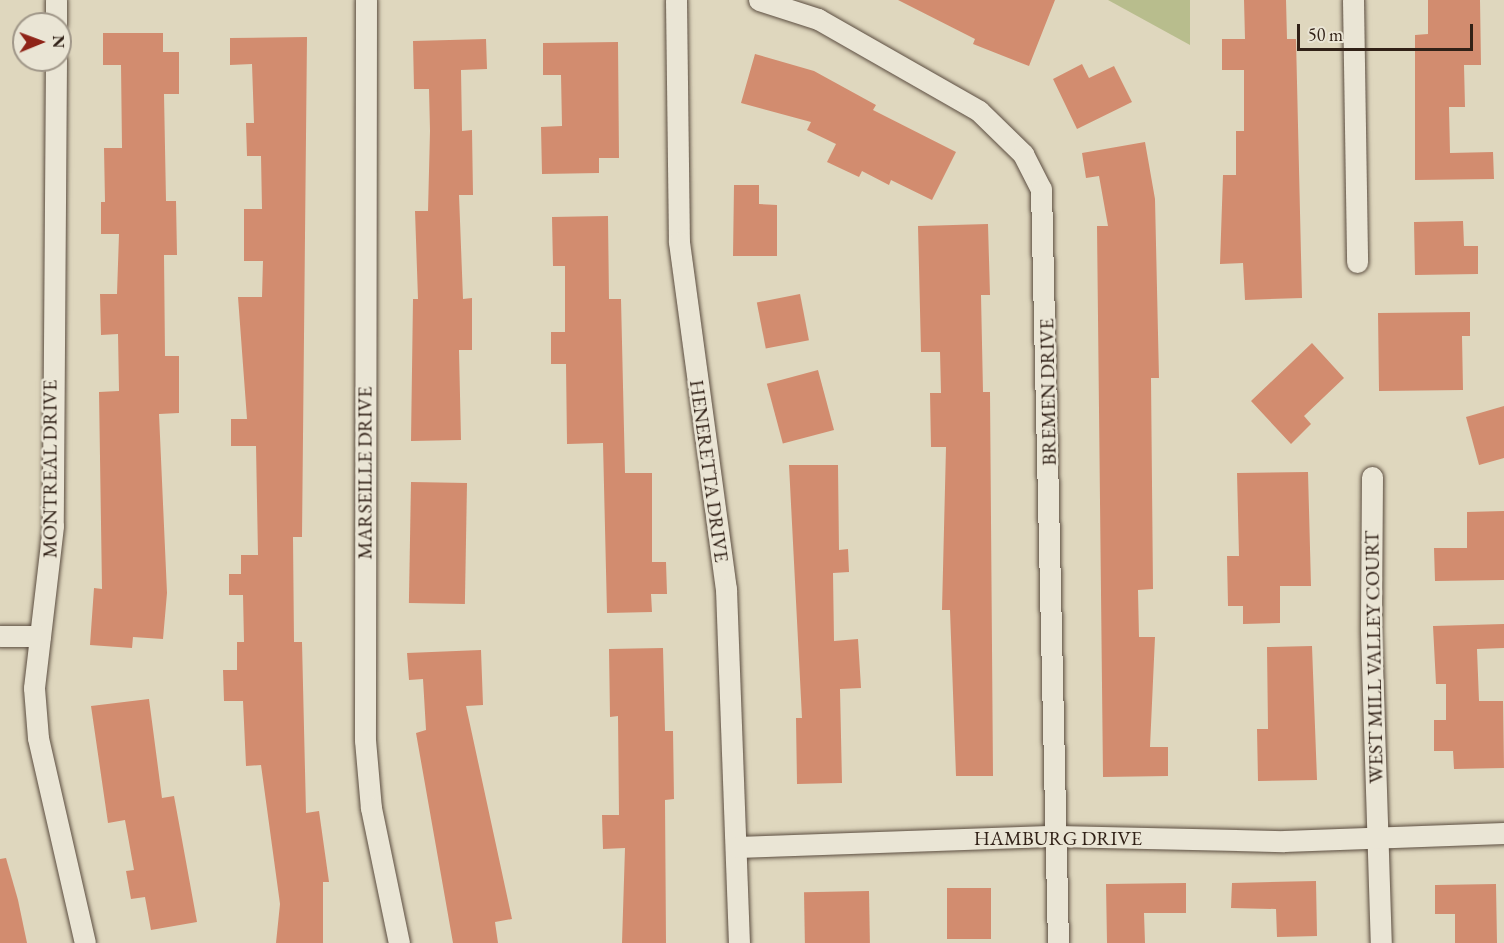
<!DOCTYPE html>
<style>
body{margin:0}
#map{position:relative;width:1504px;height:943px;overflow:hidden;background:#dfd7be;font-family:"EB Garamond",serif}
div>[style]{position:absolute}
.green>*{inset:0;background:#b8bd8d}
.building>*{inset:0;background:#d28c6f;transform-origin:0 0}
.roads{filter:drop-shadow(0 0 2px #5c4e41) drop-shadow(0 0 2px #5c4e41)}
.minor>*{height:21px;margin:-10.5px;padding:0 10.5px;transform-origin:10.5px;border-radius:10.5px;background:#eae5d5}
span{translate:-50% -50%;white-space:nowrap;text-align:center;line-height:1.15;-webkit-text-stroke:5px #eae5d5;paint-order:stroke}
.street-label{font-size:20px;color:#312117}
.north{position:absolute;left:12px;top:12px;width:60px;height:60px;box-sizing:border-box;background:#eae5d5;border:2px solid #a09789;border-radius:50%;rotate:89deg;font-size:16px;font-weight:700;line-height:24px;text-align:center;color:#312117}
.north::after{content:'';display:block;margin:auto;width:21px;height:27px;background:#8f2418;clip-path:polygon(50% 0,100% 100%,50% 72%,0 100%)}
.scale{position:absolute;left:1297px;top:24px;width:176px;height:27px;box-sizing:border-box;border:3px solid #312117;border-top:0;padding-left:8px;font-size:18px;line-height:21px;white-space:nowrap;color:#312117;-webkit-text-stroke:4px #eae5d5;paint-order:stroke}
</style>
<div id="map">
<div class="green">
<div style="clip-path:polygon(1108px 0,1190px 0,1190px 45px)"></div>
</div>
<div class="building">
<div style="clip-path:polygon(898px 0,1055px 0,1029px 66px,973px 44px,975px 39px)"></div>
<div style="clip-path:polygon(1244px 0,1286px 0,1287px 39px,1296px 39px,1302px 298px,1245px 300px,1243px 263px,1220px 264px,1223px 175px,1236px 175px,1236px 131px,1244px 131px,1244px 70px,1222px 70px,1222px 39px,1245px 39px)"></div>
<div style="clip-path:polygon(1428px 0,1480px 0,1481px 65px,1464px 65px,1465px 107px,1449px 107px,1450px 153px,1493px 152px,1494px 179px,1415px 180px,1415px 35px,1428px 34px)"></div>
<div style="clip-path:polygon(103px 33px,163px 33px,163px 52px,179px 52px,179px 94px,164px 94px,166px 201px,176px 201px,177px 255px,164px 255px,165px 356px,179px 356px,179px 413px,159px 414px,167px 593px,163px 639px,133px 637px,132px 648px,90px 645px,94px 588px,102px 589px,99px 392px,119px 391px,118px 334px,101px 335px,100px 294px,117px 294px,119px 234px,101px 234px,101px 202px,105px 202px,104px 148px,122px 148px,121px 65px,103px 65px)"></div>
<div style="clip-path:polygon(307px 37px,302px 537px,293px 537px,294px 642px,302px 642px,306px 813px,319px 811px,329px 882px,323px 882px,323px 943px,276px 943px,280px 904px,261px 765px,246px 766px,243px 701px,224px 701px,223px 670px,237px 670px,237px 642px,244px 642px,243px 595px,229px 595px,229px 574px,241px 574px,241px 555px,258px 555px,256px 446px,231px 446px,231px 419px,247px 419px,238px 297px,262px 297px,263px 261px,244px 261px,244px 209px,262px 209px,261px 156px,247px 156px,246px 123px,254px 123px,252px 64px,230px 65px,230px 38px)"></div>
<div style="clip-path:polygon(486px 39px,487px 69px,461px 70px,462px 131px,472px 130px,473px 195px,459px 195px,463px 299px,472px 298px,472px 350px,459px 350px,461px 440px,411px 441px,413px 299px,418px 299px,415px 211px,428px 211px,430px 131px,429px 89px,414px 89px,413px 41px)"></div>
<div style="clip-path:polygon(618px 42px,619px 158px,599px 158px,599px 173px,542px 174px,541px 127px,562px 126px,561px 75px,543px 75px,543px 43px)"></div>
<div style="clip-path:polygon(755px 54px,814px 71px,876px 105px,873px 110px,956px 152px,932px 200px,891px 180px,889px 185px,862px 171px,859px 177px,827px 162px,836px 144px,807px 130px,811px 122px,741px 103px)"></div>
<div style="clip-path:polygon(1082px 64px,1089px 78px,1114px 66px,1132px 102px,1077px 129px,1053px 79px)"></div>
<div style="clip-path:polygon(1145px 142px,1155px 199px,1159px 378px,1151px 378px,1153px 589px,1138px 590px,1139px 637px,1155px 637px,1150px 747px,1168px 747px,1168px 776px,1103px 777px,1097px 226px,1108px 226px,1099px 176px,1086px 178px,1082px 153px)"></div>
<div style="clip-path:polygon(734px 185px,759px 185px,759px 204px,777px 205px,777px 256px,733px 256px)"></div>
<div style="clip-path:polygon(608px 216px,609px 299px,621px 299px,625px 473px,652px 473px,652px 562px,666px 562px,667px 594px,651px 594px,652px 612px,607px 613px,603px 443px,567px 444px,566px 364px,551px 364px,551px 332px,565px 332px,565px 266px,553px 266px,552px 217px)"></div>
<div style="clip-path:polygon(1463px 221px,1464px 246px,1478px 246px,1478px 274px,1415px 275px,1414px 222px)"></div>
<div style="clip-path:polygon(988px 224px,990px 295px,981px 295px,983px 392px,990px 392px,993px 776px,956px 776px,950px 610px,942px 610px,946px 447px,931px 447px,930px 393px,941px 393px,940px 352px,921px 352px,918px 226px)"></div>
<div style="left:800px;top:294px;width:47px;height:44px;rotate:79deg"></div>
<div style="clip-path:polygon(1470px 312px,1470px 336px,1462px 336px,1463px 390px,1379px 391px,1378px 313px)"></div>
<div style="clip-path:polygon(1312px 343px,1344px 378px,1304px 416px,1311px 424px,1291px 444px,1251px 401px)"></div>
<div style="left:818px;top:370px;width:62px;height:53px;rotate:75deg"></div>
<div style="clip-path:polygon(1504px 406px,1504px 458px,1479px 465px,1466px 417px)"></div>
<div style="clip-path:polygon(789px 465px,838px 465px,839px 550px,848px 549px,849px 572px,833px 573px,834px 641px,858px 639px,861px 688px,840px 689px,842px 783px,797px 784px,796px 718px,802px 718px)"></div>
<div style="clip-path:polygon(1308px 472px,1311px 586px,1280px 586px,1280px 623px,1243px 624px,1243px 606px,1228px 606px,1227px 556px,1239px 556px,1237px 473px)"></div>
<div style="left:467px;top:483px;width:121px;height:56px;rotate:91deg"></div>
<div style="clip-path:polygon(1504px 511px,1504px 580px,1435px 581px,1434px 548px,1467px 548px,1467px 512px)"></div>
<div style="clip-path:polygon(1504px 624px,1504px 648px,1477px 649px,1479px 701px,1503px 701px,1504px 768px,1454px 769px,1453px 751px,1434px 751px,1434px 720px,1446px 720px,1446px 684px,1436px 684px,1433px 626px)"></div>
<div style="clip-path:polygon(1312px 646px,1317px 780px,1258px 781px,1257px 729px,1268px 729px,1267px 647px)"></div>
<div style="clip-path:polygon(663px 648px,665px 731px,673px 731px,674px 799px,665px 800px,666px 943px,622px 943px,625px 848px,603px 849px,602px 815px,619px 815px,618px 716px,610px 717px,609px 649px)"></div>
<div style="clip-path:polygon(481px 650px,483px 705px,466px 706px,512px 919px,495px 922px,498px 943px,453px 943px,416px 733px,426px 730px,423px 679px,409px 680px,407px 653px)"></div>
<div style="clip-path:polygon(149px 699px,162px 798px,174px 796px,197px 922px,151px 930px,145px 897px,131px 899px,126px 871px,134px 870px,125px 820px,108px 823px,91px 706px)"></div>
<div style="clip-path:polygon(6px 858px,18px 900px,27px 943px,0 943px,0 859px)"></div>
<div style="clip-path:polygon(1316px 881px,1317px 936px,1277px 937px,1276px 909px,1231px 908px,1232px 883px)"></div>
<div style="clip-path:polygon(1186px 883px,1186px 913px,1144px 913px,1145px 943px,1107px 943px,1106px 884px)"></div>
<div style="clip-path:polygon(1496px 884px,1497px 943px,1455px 943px,1455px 914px,1435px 914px,1435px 885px)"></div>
<div style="left:947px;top:888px;width:44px;height:51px"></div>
<div style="left:869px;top:891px;width:52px;height:65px;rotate:89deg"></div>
</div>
<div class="roads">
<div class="minor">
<div style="left:366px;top:0;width:740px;rotate:90.08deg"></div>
<div style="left:365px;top:740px;width:68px;rotate:85deg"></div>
<div style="left:371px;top:808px;width:138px;rotate:78.3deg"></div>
<div style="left:676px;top:0;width:242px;rotate:89.3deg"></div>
<div style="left:679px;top:242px;width:350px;rotate:82.3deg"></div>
<div style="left:726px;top:589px;width:354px;rotate:87.9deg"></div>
<div style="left:759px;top:0;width:62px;rotate:17.9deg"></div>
<div style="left:818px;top:19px;width:185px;rotate:29.7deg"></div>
<div style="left:979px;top:111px;width:62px;rotate:44.3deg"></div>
<div style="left:1023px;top:154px;width:39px;rotate:63deg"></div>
<div style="left:1041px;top:189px;width:754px;rotate:88.71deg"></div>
<div style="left:1353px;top:0;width:262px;rotate:89.1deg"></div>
<div style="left:56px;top:24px;width:24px;rotate:-90deg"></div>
<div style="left:56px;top:60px;width:466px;rotate:90.4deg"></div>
<div style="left:53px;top:526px;width:163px;rotate:96.7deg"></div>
<div style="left:34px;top:688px;width:50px;rotate:85.4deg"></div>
<div style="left:38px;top:738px;width:210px;rotate:77.1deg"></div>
<div style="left:1372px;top:477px;width:154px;rotate:90.4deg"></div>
<div style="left:1371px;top:631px;width:312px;rotate:88.2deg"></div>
<div style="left:0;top:636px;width:40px"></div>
<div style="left:737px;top:847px;width:319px;rotate:-2deg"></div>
<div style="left:1056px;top:836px;width:228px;rotate:1.3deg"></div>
<div style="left:1284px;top:841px;width:220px;rotate:-2.1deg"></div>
</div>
</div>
<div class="street-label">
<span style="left:1048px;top:392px;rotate:-91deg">BREMEN DRIVE</span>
<span style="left:50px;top:469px;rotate:-90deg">MONTREAL DRIVE</span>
<span style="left:709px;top:471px;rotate:82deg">HENERETTA DRIVE</span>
<span style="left:365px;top:473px;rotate:-90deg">MARSEILLE DRIVE</span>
<span style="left:1374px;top:657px;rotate:-91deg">WEST MILL VALLEY COURT</span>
<span style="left:1058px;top:838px">HAMBURG DRIVE</span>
</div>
<div class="north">N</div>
<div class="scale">50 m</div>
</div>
